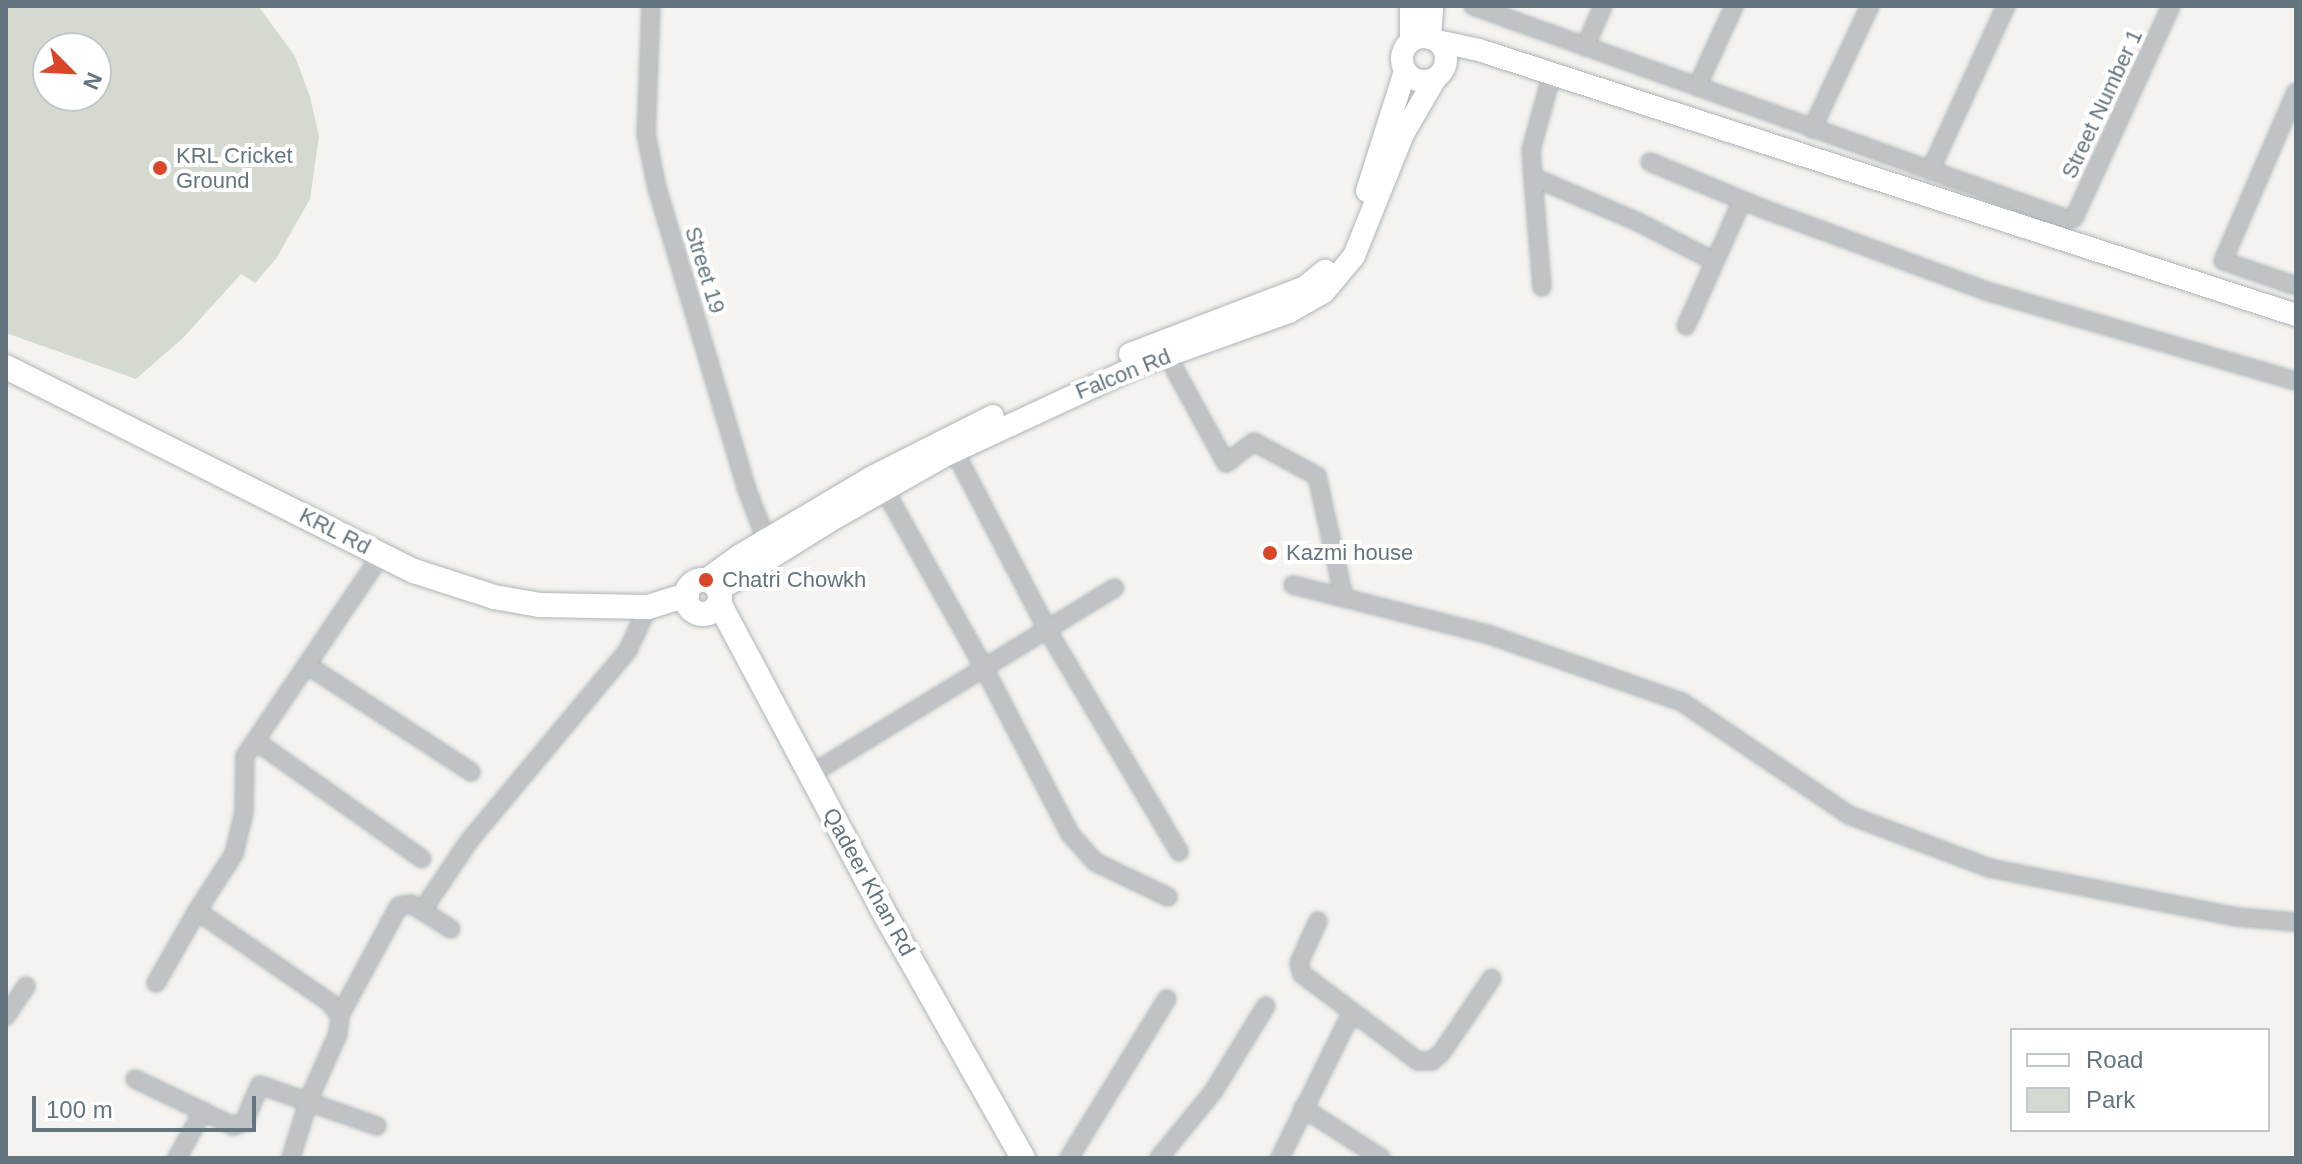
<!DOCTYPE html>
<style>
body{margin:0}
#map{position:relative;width:2302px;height:1164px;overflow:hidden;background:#f4f3f0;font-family:Arial,sans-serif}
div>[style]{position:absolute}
.green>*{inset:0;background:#d5dad1}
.roads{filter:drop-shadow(0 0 2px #afb5b8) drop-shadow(0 0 2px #afb5b8)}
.street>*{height:16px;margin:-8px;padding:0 8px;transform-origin:8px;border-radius:8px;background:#bfc3c6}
.secondary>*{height:22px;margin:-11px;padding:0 11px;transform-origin:11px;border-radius:11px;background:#fff}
.secondary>.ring{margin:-11px;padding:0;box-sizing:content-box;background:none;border:22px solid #fff;border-radius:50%}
.primary>*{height:24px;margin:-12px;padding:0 12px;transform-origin:12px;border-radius:12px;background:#fff}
.primary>.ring{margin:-12px;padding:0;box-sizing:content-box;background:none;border:24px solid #fff;border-radius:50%}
.dots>*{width:22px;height:22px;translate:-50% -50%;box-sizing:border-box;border:4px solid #fff;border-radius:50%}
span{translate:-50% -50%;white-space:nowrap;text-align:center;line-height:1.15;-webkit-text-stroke:8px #fff;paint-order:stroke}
.street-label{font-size:22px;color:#64757f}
.poi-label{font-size:22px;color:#64757f}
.left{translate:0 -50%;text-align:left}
.frame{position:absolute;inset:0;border:8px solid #64757f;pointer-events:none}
.legend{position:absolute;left:2010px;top:1028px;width:260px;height:104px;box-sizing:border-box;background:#fff;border:2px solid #c1c8cc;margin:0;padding:10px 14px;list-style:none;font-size:24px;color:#64757f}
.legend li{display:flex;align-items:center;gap:16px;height:40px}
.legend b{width:40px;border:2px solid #c1c8cc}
.north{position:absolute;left:32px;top:32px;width:80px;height:80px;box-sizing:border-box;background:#fff;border:2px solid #c1c8cc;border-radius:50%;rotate:114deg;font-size:22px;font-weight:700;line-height:32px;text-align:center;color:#64757f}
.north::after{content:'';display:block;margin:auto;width:28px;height:36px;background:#d9462a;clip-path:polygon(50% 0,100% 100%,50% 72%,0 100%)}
.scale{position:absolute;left:32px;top:1096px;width:224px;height:36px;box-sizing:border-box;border:4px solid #64757f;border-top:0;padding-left:10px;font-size:24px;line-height:28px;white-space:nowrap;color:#64757f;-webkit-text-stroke:6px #fff;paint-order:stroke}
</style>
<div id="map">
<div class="green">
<div style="clip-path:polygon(evenodd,6px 6px,258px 6px,295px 56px,310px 97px,319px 136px,310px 199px,276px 259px,255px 283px,241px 274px,183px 338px,136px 379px,6px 333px,6px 6px,48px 48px,96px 48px,96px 96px,48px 96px,48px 48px)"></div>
</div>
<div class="roads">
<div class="street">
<div style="left:651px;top:6px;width:128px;rotate:92.2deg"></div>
<div style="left:646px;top:134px;width:55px;rotate:78.5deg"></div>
<div style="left:657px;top:188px;width:312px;rotate:73.4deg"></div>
<div style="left:746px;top:487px;width:56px;rotate:69deg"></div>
<div style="left:1473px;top:6px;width:631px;rotate:19.73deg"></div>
<div style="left:2067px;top:219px;width:7px;rotate:-8deg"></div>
<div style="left:2074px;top:218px;width:233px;rotate:-65.4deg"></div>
<div style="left:1585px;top:47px;width:45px;rotate:-66.3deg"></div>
<div style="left:1697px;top:87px;width:89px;rotate:-65.4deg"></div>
<div style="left:2296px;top:92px;width:184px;rotate:113.4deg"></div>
<div style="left:2223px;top:261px;width:77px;rotate:18.9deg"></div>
<div style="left:1812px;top:129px;width:136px;rotate:-64.8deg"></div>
<div style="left:1650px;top:162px;width:120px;rotate:22.5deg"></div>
<div style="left:1761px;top:208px;width:240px;rotate:20.2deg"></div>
<div style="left:1986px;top:291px;width:323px;rotate:16.2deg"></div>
<div style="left:1930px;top:171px;width:182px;rotate:-65.3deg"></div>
<div style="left:1533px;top:177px;width:27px;rotate:-94deg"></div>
<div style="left:1531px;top:150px;width:79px;rotate:-74.6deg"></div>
<div style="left:1542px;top:287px;width:110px;rotate:-94.7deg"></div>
<div style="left:1533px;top:177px;width:114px;rotate:23.2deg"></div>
<div style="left:1638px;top:222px;width:85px;rotate:27.2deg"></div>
<div style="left:1686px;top:326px;width:137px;rotate:-65.9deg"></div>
<div style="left:1175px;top:370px;width:106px;rotate:61.3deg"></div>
<div style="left:1226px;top:463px;width:35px;rotate:-37deg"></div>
<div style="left:1254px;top:442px;width:72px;rotate:28.4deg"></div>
<div style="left:1317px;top:476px;width:125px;rotate:77.5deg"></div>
<div style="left:958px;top:458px;width:195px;rotate:62.5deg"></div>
<div style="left:1048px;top:631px;width:257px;rotate:59.3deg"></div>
<div style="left:888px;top:496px;width:195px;rotate:60.8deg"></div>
<div style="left:983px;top:666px;width:189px;rotate:62.6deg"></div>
<div style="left:1070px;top:834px;width:38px;rotate:48deg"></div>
<div style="left:1095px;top:862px;width:81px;rotate:25.6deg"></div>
<div style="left:1293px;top:585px;width:200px;rotate:14.2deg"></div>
<div style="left:1487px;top:634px;width:207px;rotate:19.2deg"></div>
<div style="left:1682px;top:702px;width:202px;rotate:34.1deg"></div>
<div style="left:1849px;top:815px;width:150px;rotate:20.7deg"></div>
<div style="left:1989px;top:868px;width:252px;rotate:11.2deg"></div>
<div style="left:2236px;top:917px;width:60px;rotate:4.8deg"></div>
<div style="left:307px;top:665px;width:196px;rotate:33.1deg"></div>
<div style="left:257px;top:742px;width:202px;rotate:35.3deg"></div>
<div style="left:811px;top:774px;width:356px;rotate:-31.5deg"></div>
<div style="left:422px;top:911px;width:84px;rotate:-56.1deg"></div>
<div style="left:469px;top:841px;width:249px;rotate:-50.2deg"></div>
<div style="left:628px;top:650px;width:47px;rotate:-65.1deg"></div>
<div style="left:1318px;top:921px;width:46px;rotate:114.3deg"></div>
<div style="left:1299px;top:963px;width:11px;rotate:75deg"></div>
<div style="left:1302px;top:974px;width:145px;rotate:36.9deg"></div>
<div style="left:1418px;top:1061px;width:14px"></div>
<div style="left:1432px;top:1061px;width:13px;rotate:-42deg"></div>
<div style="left:1442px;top:1052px;width:89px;rotate:-56deg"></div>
<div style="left:156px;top:983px;width:83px;rotate:-60.3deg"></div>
<div style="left:340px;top:1015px;width:17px;rotate:-130deg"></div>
<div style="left:329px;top:1002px;width:160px;rotate:-145.4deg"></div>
<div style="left:197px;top:911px;width:68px;rotate:-57deg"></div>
<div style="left:234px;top:854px;width:43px;rotate:-76.6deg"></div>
<div style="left:244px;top:812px;width:56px;rotate:-89deg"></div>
<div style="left:245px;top:756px;width:243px;rotate:-55.9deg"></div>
<div style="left:6px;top:1016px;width:36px;rotate:-56deg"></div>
<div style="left:135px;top:1079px;width:109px;rotate:25.6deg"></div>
<div style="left:233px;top:1126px;width:12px;rotate:-20deg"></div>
<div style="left:244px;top:1122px;width:40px;rotate:-66.6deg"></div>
<div style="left:260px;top:1085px;width:124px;rotate:19.3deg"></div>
<div style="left:1303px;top:1108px;width:93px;rotate:32.7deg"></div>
<div style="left:177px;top:1158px;width:54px;rotate:-61deg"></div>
<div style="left:291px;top:1158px;width:62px;rotate:-73deg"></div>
<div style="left:309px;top:1099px;width:71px;rotate:-66deg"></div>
<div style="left:338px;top:1034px;width:19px;rotate:-84deg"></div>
<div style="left:340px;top:1015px;width:124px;rotate:-61.6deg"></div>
<div style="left:399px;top:906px;width:12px;rotate:-9deg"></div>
<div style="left:411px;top:904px;width:47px;rotate:32deg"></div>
<div style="left:1069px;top:1158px;width:187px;rotate:-58.4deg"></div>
<div style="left:1159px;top:1158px;width:85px;rotate:-50.7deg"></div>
<div style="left:1213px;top:1092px;width:101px;rotate:-58.4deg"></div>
<div style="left:1280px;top:1158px;width:152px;rotate:-63.8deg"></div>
<div style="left:1347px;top:1022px;width:9px;rotate:-41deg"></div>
</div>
<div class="secondary">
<div style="left:1411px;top:6px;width:35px;rotate:90deg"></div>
<div class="ring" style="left:1402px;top:37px;width:22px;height:22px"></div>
<div style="left:1430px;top:38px;width:32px;rotate:-86deg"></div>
<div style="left:1437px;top:41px;width:43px;rotate:12.1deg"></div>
<div style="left:1479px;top:50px;width:859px;rotate:17.97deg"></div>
<div style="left:1367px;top:191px;width:126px;rotate:-72.4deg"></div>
<div style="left:1130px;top:354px;width:187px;rotate:-20.9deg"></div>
<div style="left:1305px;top:287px;width:26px;rotate:-39deg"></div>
<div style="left:706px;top:580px;width:41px;rotate:-36deg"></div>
<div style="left:739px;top:556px;width:157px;rotate:-30.7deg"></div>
<div style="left:874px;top:476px;width:133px;rotate:-26.8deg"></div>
<div style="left:719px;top:590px;width:134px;rotate:-31.9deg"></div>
<div style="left:833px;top:519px;width:130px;rotate:-29.5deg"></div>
<div style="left:946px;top:455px;width:212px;rotate:-24.9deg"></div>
<div style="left:1138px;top:366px;width:160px;rotate:-19.7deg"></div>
<div style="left:1289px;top:312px;width:40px;rotate:-29.7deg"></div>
<div style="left:1324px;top:292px;width:47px;rotate:-50.2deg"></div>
<div style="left:1354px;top:256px;width:131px;rotate:-68.1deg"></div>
<div style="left:1403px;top:134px;width:64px;rotate:-59.8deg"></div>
</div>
<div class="primary">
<div style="left:6px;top:367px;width:456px;rotate:26.6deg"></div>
<div style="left:414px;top:571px;width:84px;rotate:18deg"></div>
<div style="left:494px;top:597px;width:47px;rotate:9.9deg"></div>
<div style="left:540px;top:605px;width:108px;rotate:1.1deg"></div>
<div style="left:648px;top:607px;width:41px;rotate:-17.1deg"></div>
<div class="ring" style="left:686px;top:580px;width:10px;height:10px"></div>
<div style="left:719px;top:603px;width:344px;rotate:61.9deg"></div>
<div style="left:881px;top:907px;width:288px;rotate:60.5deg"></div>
</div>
</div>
<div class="dots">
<div style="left:160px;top:168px;background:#d9462a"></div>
<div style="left:1270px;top:553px;background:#d9462a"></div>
<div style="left:706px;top:580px;background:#d9462a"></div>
</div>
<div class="street-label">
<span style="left:2102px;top:104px;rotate:-65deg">Street Number 1</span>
<span style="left:705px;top:270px;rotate:73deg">Street 19</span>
<span style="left:1123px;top:374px;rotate:-22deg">Falcon Rd</span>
<span style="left:335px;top:531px;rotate:27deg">KRL Rd</span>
<span style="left:869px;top:882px;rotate:61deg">Qadeer Khan Rd</span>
</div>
<div class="poi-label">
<span class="left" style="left:176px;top:168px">KRL Cricket<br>Ground</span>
<span class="left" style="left:1286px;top:553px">Kazmi house</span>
<span class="left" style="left:722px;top:580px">Chatri Chowkh</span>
</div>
<div class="frame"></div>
<ul class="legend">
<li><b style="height:10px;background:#fff"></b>Road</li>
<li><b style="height:22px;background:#d5dad1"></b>Park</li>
</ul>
<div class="north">N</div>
<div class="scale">100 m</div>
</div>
